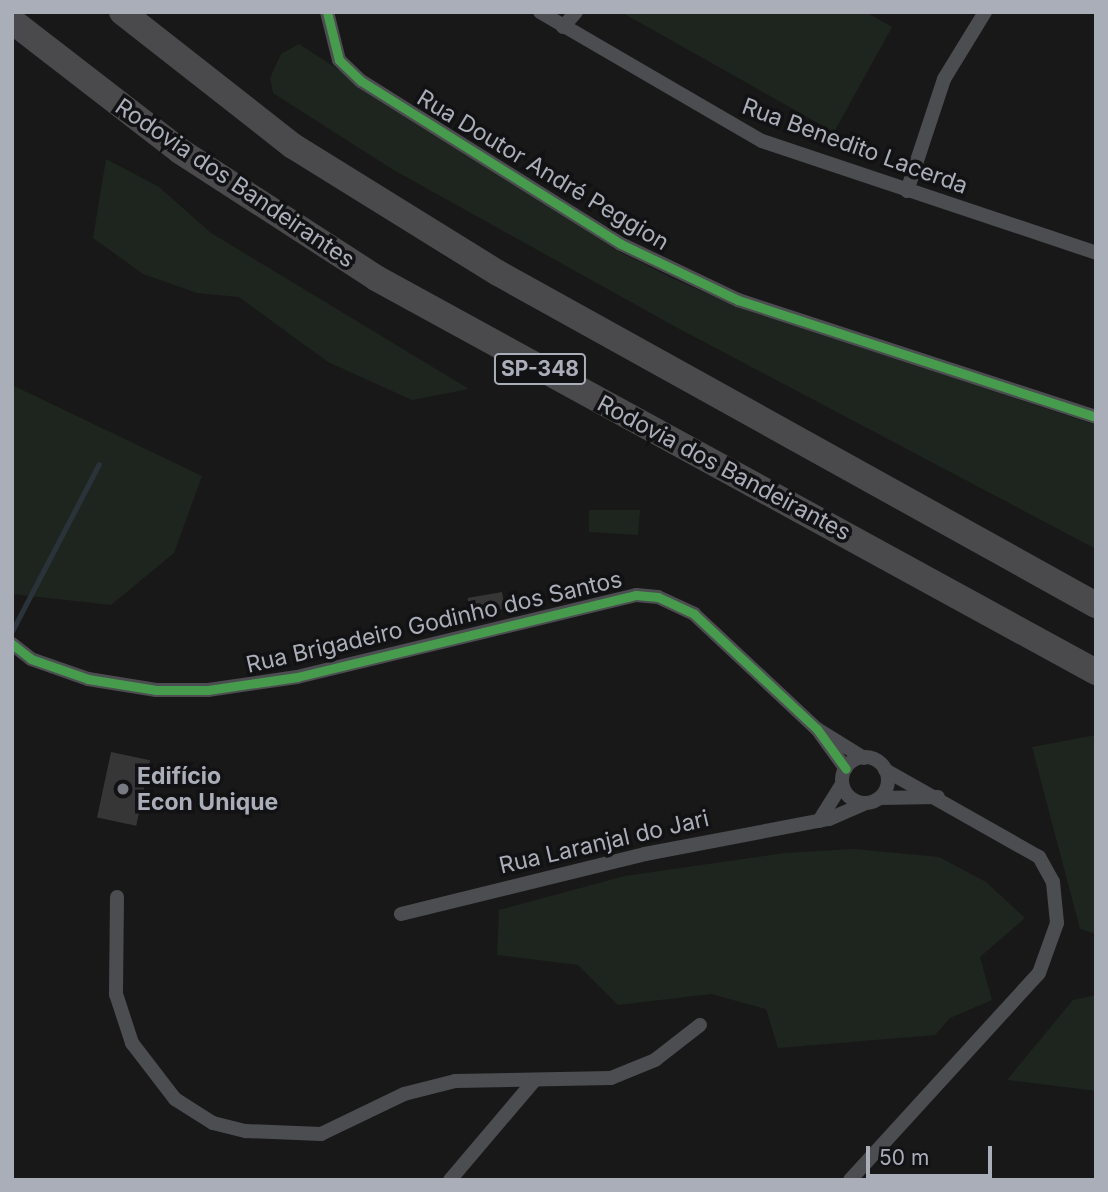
<!DOCTYPE html>
<meta charset="utf-8">
<style>
body{margin:0}
#map{position:relative;width:1108px;height:1192px;overflow:hidden;background:#181818;font-family:Inter,sans-serif}
div>[style]{position:absolute}
.green>*{inset:0;background:#1e251f}
.stream>*{height:5px;margin:-2.5px;padding:0 2.5px;transform-origin:2.5px;border-radius:2.5px;background:#2b333a}
.building>*{inset:0;background:#363637;transform-origin:0 0}
.minor>*{height:14px;margin:-7px;padding:0 7px;transform-origin:7px;border-radius:7px;background:#4c4d51}
.minor>.ring{margin:-7px;padding:0;box-sizing:content-box;background:none;border:14px solid #4c4d51;border-radius:50%}
.motorway>*{height:26px;margin:-13px;padding:0 13px;transform-origin:13px;border-radius:13px;background:#4a4a4d}
.cycleway>*{height:9px;margin:-4.5px;padding:0 4.5px;transform-origin:4.5px;border-radius:4.5px;background:#469c4c}
.dots>*{width:19px;height:19px;translate:-50% -50%;box-sizing:border-box;border:4px solid #121214;border-radius:50%}
span{translate:-50% -50%;white-space:nowrap;text-align:center;line-height:1.15;-webkit-text-stroke:7px #121214;paint-order:stroke}
.shield-label span{padding:2px 5px;background:#121214;border:2px solid;border-radius:5px;-webkit-text-stroke-width:0}
.shield-label{font-size:21px;color:#aaaeb9;font-weight:700}
.street-label{font-size:23px;color:#aaaeb9}
.poi-label{font-size:23px;color:#aaaeb9;font-weight:700}
.left{translate:0 -50%;text-align:left}
.frame{position:absolute;inset:0;border:14px solid #aaaeb9;pointer-events:none}
.scale{position:absolute;left:866px;top:1146px;width:126px;height:32px;box-sizing:border-box;border:4px solid #aaaeb9;border-top:0;padding-left:9px;font-size:21px;line-height:24px;white-space:nowrap;color:#aaaeb9;-webkit-text-stroke:5px #121214;paint-order:stroke}
</style>
<div id="map">
<div class="green">
<div style="clip-path:polygon(621px 12px,866px 12px,892px 27px,834px 132px)"></div>
<div style="clip-path:polygon(299px 44px,618px 251px,672px 278px,738px 307px,1096px 425px,1096px 549px,674px 326px,392px 169px,273px 93px,270px 78px,281px 54px)"></div>
<div style="clip-path:polygon(106px 159px,159px 187px,211px 233px,469px 389px,412px 400px,328px 362px,239px 297px,197px 293px,143px 274px,93px 238px)"></div>
<div style="clip-path:polygon(12px 385px,202px 476px,174px 553px,111px 605px,12px 594px)"></div>
<div style="clip-path:polygon(589px 510px,640px 510px,638px 535px,589px 532px)"></div>
<div style="clip-path:polygon(1096px 735px,1096px 934px,1080px 929px,1032px 747px)"></div>
<div style="clip-path:polygon(854px 849px,939px 857px,986px 882px,1025px 918px,980px 957px,992px 1000px,950px 1018px,935px 1035px,778px 1048px,766px 1009px,711px 994px,618px 1005px,578px 965px,497px 955px,499px 910px,625px 876px,785px 853px)"></div>
<div style="clip-path:polygon(1096px 995px,1096px 1091px,1007px 1080px,1073px 1000px)"></div>
</div>
<div class="stream">
<div style="left:12px;top:631px;width:188px;rotate:-62.5deg"></div>
</div>
<div class="building">
<div style="left:502px;top:592px;width:17px;height:35px;rotate:80deg"></div>
<div style="left:111px;top:752px;width:40px;height:67px;rotate:12deg"></div>
</div>
<div class="minor">
<div style="left:327px;top:12px;width:49px;rotate:76deg"></div>
<div style="left:339px;top:60px;width:30px;rotate:44deg"></div>
<div style="left:361px;top:81px;width:307px;rotate:32.1deg"></div>
<div style="left:621px;top:244px;width:130px;rotate:25.6deg"></div>
<div style="left:738px;top:300px;width:377px;rotate:18.1deg"></div>
<div style="left:540px;top:12px;width:257px;rotate:30.2deg"></div>
<div style="left:762px;top:141px;width:352px;rotate:18.5deg"></div>
<div style="left:563px;top:27px;width:20px;rotate:-49deg"></div>
<div style="left:907px;top:191px;width:118px;rotate:-71.7deg"></div>
<div style="left:944px;top:79px;width:79px;rotate:-58.5deg"></div>
<div style="left:12px;top:644px;width:24px;rotate:38deg"></div>
<div style="left:31px;top:659px;width:60px;rotate:19.3deg"></div>
<div style="left:88px;top:679px;width:69px;rotate:9.2deg"></div>
<div style="left:156px;top:690px;width:52px"></div>
<div style="left:208px;top:690px;width:90px;rotate:-8.3deg"></div>
<div style="left:297px;top:677px;width:349px;rotate:-13.6deg"></div>
<div style="left:636px;top:595px;width:22px;rotate:5deg"></div>
<div style="left:658px;top:597px;width:40px;rotate:25deg"></div>
<div style="left:694px;top:614px;width:168px;rotate:43.1deg"></div>
<div style="left:817px;top:729px;width:49px;rotate:54.1deg"></div>
<div style="left:817px;top:729px;width:55px;rotate:31.7deg"></div>
<div class="ring" style="left:842px;top:757px;width:32px;height:32px"></div>
<div style="left:880px;top:798px;width:58px;rotate:-1deg"></div>
<div style="left:819px;top:821px;width:44px;rotate:-58.1deg"></div>
<div style="left:117px;top:897px;width:97px;rotate:90.6deg"></div>
<div style="left:116px;top:994px;width:52px;rotate:71.9deg"></div>
<div style="left:132px;top:1043px;width:71px;rotate:52.5deg"></div>
<div style="left:175px;top:1099px;width:45px;rotate:32.3deg"></div>
<div style="left:213px;top:1123px;width:34px;rotate:14deg"></div>
<div style="left:246px;top:1131px;width:75px;rotate:2.3deg"></div>
<div style="left:321px;top:1134px;width:92px;rotate:-25.7deg"></div>
<div style="left:404px;top:1094px;width:53px;rotate:-14.3deg"></div>
<div style="left:455px;top:1081px;width:156px;rotate:-1.1deg"></div>
<div style="left:611px;top:1078px;width:48px;rotate:-22.2deg"></div>
<div style="left:655px;top:1060px;width:57px;rotate:-37.9deg"></div>
<div style="left:401px;top:914px;width:251px;rotate:-13.8deg"></div>
<div style="left:645px;top:854px;width:187px;rotate:-10.8deg"></div>
<div style="left:829px;top:819px;width:40px;rotate:-23.4deg"></div>
<div style="left:450px;top:1180px;width:130px;rotate:-49.7deg"></div>
<div style="left:850px;top:1180px;width:280px;rotate:-47.6deg"></div>
<div style="left:1039px;top:973px;width:53px;rotate:-70.2deg"></div>
<div style="left:1057px;top:923px;width:41px;rotate:-95.6deg"></div>
<div style="left:1053px;top:882px;width:29px;rotate:-119deg"></div>
<div style="left:1039px;top:857px;width:177px;rotate:-150.5deg"></div>
</div>
<div class="motorway">
<div style="left:122px;top:12px;width:217px;rotate:38.1deg"></div>
<div style="left:293px;top:146px;width:241px;rotate:31.8deg"></div>
<div style="left:498px;top:273px;width:684px;rotate:29.04deg"></div>
<div style="left:12px;top:21px;width:212px;rotate:37.7deg"></div>
<div style="left:180px;top:151px;width:234px;rotate:32.9deg"></div>
<div style="left:376px;top:278px;width:821px;rotate:28.69deg"></div>
</div>
<div class="cycleway">
<div style="left:327px;top:12px;width:49px;rotate:76deg"></div>
<div style="left:339px;top:60px;width:30px;rotate:44deg"></div>
<div style="left:361px;top:81px;width:307px;rotate:32.1deg"></div>
<div style="left:621px;top:244px;width:130px;rotate:25.6deg"></div>
<div style="left:738px;top:300px;width:377px;rotate:18.1deg"></div>
<div style="left:12px;top:644px;width:24px;rotate:38deg"></div>
<div style="left:31px;top:659px;width:60px;rotate:19.3deg"></div>
<div style="left:88px;top:679px;width:69px;rotate:9.2deg"></div>
<div style="left:156px;top:690px;width:52px"></div>
<div style="left:208px;top:690px;width:90px;rotate:-8.3deg"></div>
<div style="left:297px;top:677px;width:349px;rotate:-13.6deg"></div>
<div style="left:636px;top:595px;width:22px;rotate:5deg"></div>
<div style="left:658px;top:597px;width:40px;rotate:25deg"></div>
<div style="left:694px;top:614px;width:168px;rotate:43.1deg"></div>
<div style="left:817px;top:729px;width:49px;rotate:54.1deg"></div>
</div>
<div class="dots">
<div style="left:123px;top:789px;background:#777a81"></div>
</div>
<div class="shield-label">
<span style="left:540px;top:369px">SP-348</span>
</div>
<div class="street-label">
<span style="left:855px;top:146px;rotate:20deg">Rua Benedito Lacerda</span>
<span style="left:543px;top:170px;rotate:31deg">Rua Doutor André Peggion</span>
<span style="left:235px;top:183px;rotate:34deg">Rodovia dos Bandeirantes</span>
<span style="left:724px;top:468px;rotate:28deg">Rodovia dos Bandeirantes</span>
<span style="left:434px;top:622px;rotate:-13deg">Rua Brigadeiro Godinho dos Santos</span>
<span style="left:604px;top:842px;rotate:-13deg">Rua Laranjal do Jari</span>
</div>
<div class="poi-label">
<span class="left" style="left:137px;top:789px">Edifício<br>Econ Unique</span>
</div>
<div class="frame"></div>
<div class="scale">50 m</div>
</div>
